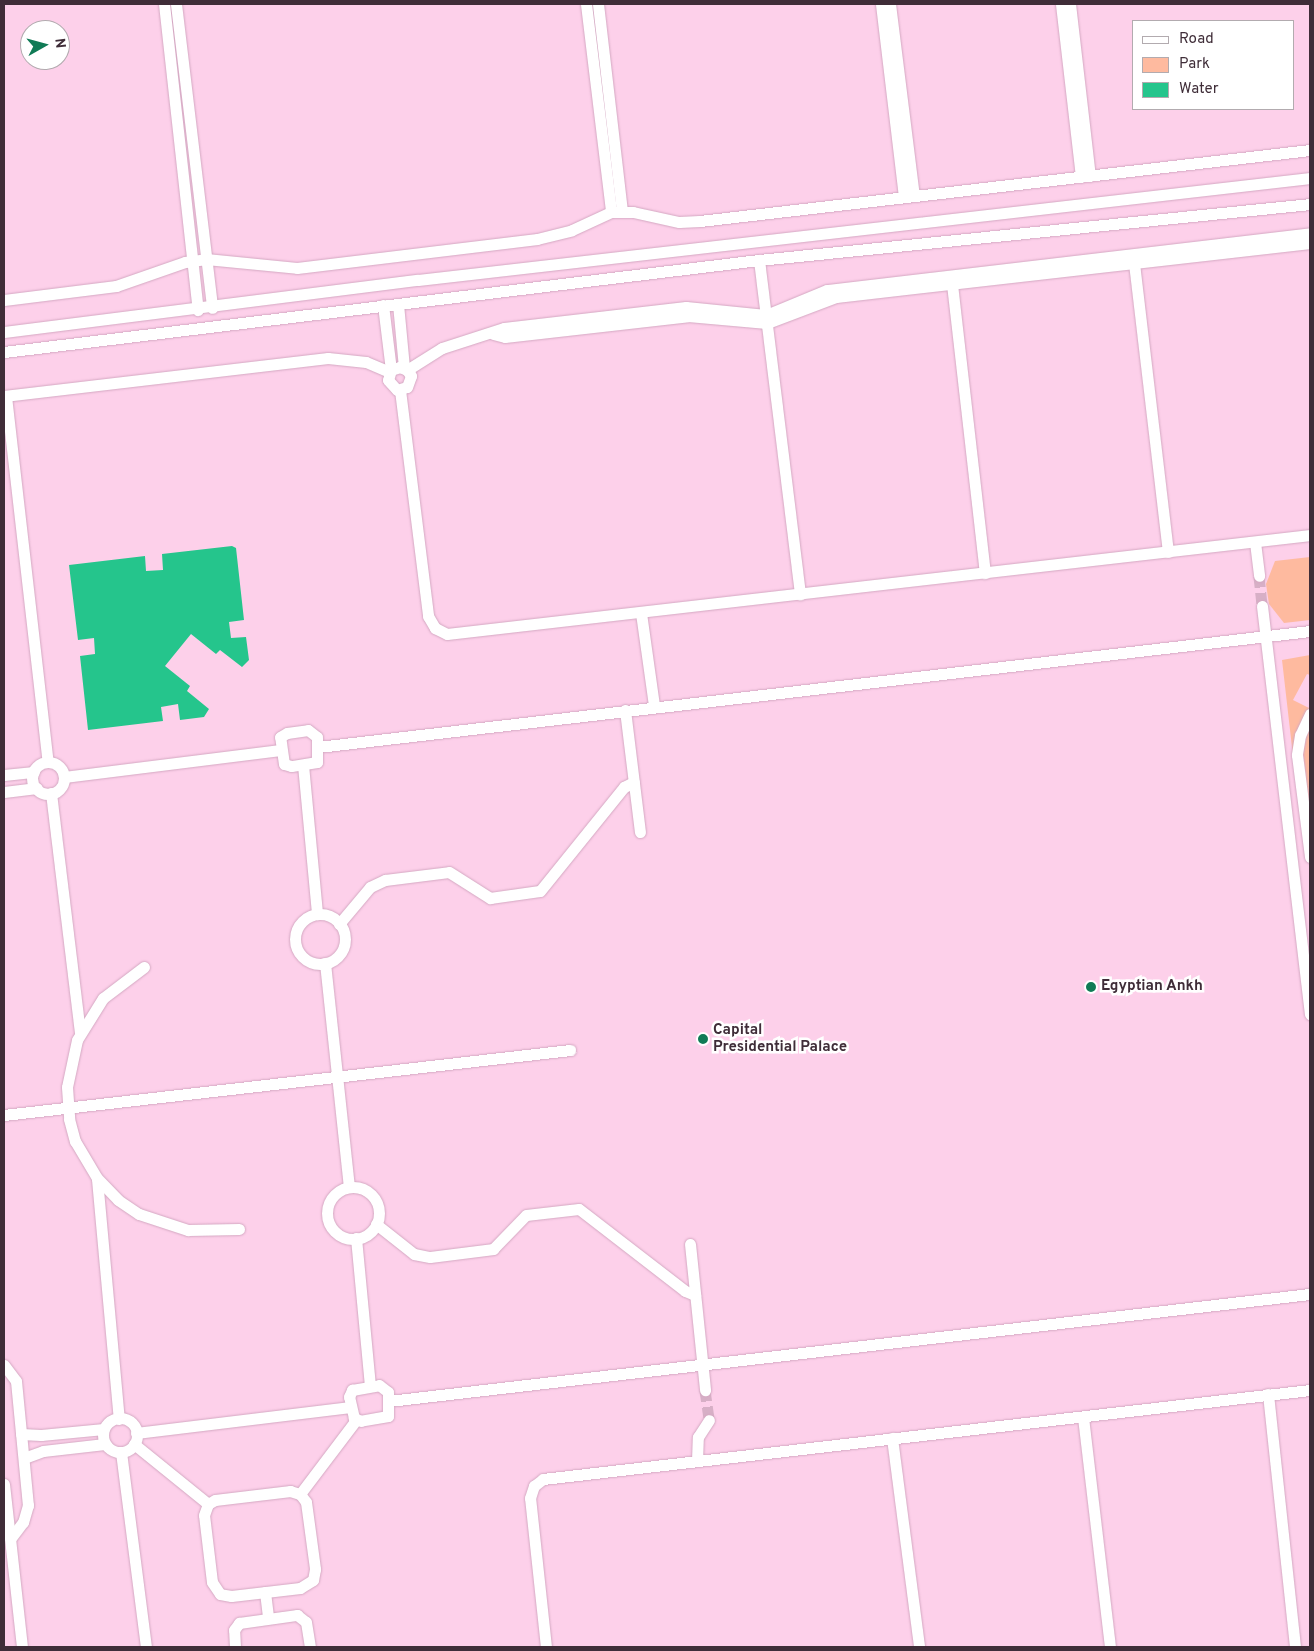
<!DOCTYPE html>
<style>
body{margin:0}
#map{position:relative;width:1314px;height:1651px;overflow:hidden;background:#fdd0ea;font-family:Overpass,sans-serif}
div>[style]{position:absolute}
.green>*{inset:0;background:#feba9f}
.water>*{inset:0;background:#25c58c}
.minor-tunnel>*{height:11px;margin-top:-5.5px;transform-origin:0;background:repeating-linear-gradient(90deg,#d7afc6 0 11px,transparent 0 16.5px)}
.roads{filter:drop-shadow(0 0 1px #d4a8c2) drop-shadow(0 0 1px #d4a8c2)}
.minor>*{height:11px;margin:-5.5px;padding:0 5.5px;transform-origin:5.5px;border-radius:5.5px;background:#fff}
.minor>.ring{margin:-5.5px;padding:0;box-sizing:content-box;background:none;border:11px solid #fff;border-radius:50%}
.dots>*{width:14px;height:14px;translate:-50% -50%;box-sizing:border-box;border:2px solid #fff;border-radius:50%}
span{translate:-50% -50%;white-space:nowrap;text-align:center;line-height:1.15;-webkit-text-stroke:5px #fff;paint-order:stroke}
.poi-label{font-size:15px;color:#3f2d38;font-weight:700}
.left{translate:0 -50%;text-align:left}
.frame{position:absolute;inset:0;border:5px solid #3f2d38;pointer-events:none}
.legend{position:absolute;left:1132px;top:20px;width:162px;height:90px;box-sizing:border-box;background:#fff;border:1px solid #b2abaf;margin:0;padding:6px 9px;list-style:none;font-size:15px;color:#3f2d38}
.legend li{display:flex;align-items:center;gap:10px;height:25px}
.legend b{width:25px;border:1px solid #b2abaf}
.north{position:absolute;left:20px;top:20px;width:50px;height:50px;box-sizing:border-box;background:#fff;border:1px solid #b2abaf;border-radius:50%;rotate:83deg;font-size:14px;font-weight:700;line-height:20px;text-align:center;color:#3f2d38}
.north::after{content:'';display:block;margin:auto;width:18px;height:22px;background:#107b56;clip-path:polygon(50% 0,100% 100%,50% 72%,0 100%)}
</style>
<div id="map">
<div class="green">
<div style="clip-path:polygon(1310px 557px,1310px 620px,1284px 623px,1269px 604px,1266px 584px,1275px 561px)"></div>
<div style="clip-path:polygon(1310px 655px,1310px 675px,1307px 674px,1293px 700px,1309px 708px,1299px 726px,1293px 756px,1282px 660px)"></div>
<div style="clip-path:polygon(1310px 722px,1310px 817px,1303px 752px)"></div>
</div>
<div class="water">
<div style="clip-path:polygon(232px 546px,236px 548px,244px 620px,229px 622px,231px 638px,246px 637px,249px 660px,242px 667px,220px 650px,216px 654px,191px 634px,165px 666px,190px 686px,187px 691px,209px 709px,204px 717px,180px 720px,178px 704px,161px 707px,163px 721px,88px 730px,80px 656px,95px 654px,94px 638px,78px 640px,69px 565px,145px 556px,146px 571px,163px 570px,162px 554px)"></div>
</div>
<div class="minor-tunnel">
<div style="left:1259px;top:576px;width:30px;rotate:84deg"></div>
<div style="left:705px;top:1390px;width:30px;rotate:82deg"></div>
</div>
<div class="roads">
<div class="minor">
<div style="left:164px;top:4px;width:308px;rotate:83.7deg"></div>
<div style="left:176px;top:4px;width:306px;rotate:83.2deg"></div>
<div style="left:586px;top:4px;width:209px;rotate:83.1deg"></div>
<div style="left:598px;top:4px;width:208px;rotate:83.4deg"></div>
<div style="left:881px;top:4px;width:194px;rotate:83.2deg"></div>
<div style="left:890px;top:4px;width:193px;rotate:82.9deg"></div>
<div style="left:1061px;top:4px;width:174px;rotate:83.4deg"></div>
<div style="left:1070px;top:4px;width:173px;rotate:83.4deg"></div>
<div style="left:759px;top:260px;width:337px;rotate:83deg"></div>
<div style="left:1134px;top:263px;width:291px;rotate:83.3deg"></div>
<div style="left:952px;top:284px;width:291px;rotate:83.5deg"></div>
<div style="left:4px;top:300px;width:113px;rotate:-7.1deg"></div>
<div style="left:116px;top:286px;width:73px;rotate:-19.2deg"></div>
<div style="left:185px;top:262px;width:21px;rotate:-8deg"></div>
<div style="left:206px;top:259px;width:91px;rotate:5.6deg"></div>
<div style="left:297px;top:268px;width:242px;rotate:-6.9deg"></div>
<div style="left:537px;top:239px;width:36px;rotate:-14deg"></div>
<div style="left:572px;top:230px;width:43px;rotate:-24.8deg"></div>
<div style="left:611px;top:212px;width:22px"></div>
<div style="left:633px;top:212px;width:47px;rotate:12.3deg"></div>
<div style="left:679px;top:222px;width:21px;rotate:-3deg"></div>
<div style="left:700px;top:221px;width:614px;rotate:-6.64deg"></div>
<div style="left:398px;top:304px;width:63px;rotate:84.6deg"></div>
<div style="left:383px;top:305px;width:65px;rotate:83deg"></div>
<div style="left:391px;top:370px;width:10px;rotate:107deg"></div>
<div style="left:388px;top:380px;width:13px;rotate:48deg"></div>
<div style="left:397px;top:390px;width:10px;rotate:-17deg"></div>
<div style="left:407px;top:387px;width:12px;rotate:-70deg"></div>
<div style="left:411px;top:376px;width:7px;rotate:-124deg"></div>
<div style="left:407px;top:370px;width:8px;rotate:-157deg"></div>
<div style="left:400px;top:367px;width:9px;rotate:162deg"></div>
<div style="left:4px;top:332px;width:417px;rotate:-7.2deg"></div>
<div style="left:418px;top:280px;width:898px;rotate:-6.52deg"></div>
<div style="left:493px;top:334px;width:12px;rotate:14deg"></div>
<div style="left:505px;top:337px;width:184px;rotate:-6.5deg"></div>
<div style="left:688px;top:316px;width:79px;rotate:5.1deg"></div>
<div style="left:767px;top:323px;width:74px;rotate:-20.6deg"></div>
<div style="left:836px;top:297px;width:477px;rotate:-6.5deg"></div>
<div style="left:4px;top:352px;width:761px;rotate:-6.95deg"></div>
<div style="left:759px;top:260px;width:554px;rotate:-5.8deg"></div>
<div style="left:407px;top:370px;width:41px;rotate:-32.2deg"></div>
<div style="left:442px;top:348px;width:65px;rotate:-17.9deg"></div>
<div style="left:504px;top:328px;width:183px;rotate:-6.6deg"></div>
<div style="left:686px;top:307px;width:80px;rotate:5.7deg"></div>
<div style="left:766px;top:315px;width:66px;rotate:-22.3deg"></div>
<div style="left:827px;top:290px;width:486px;rotate:-6.7deg"></div>
<div style="left:400px;top:390px;width:228px;rotate:82.9deg"></div>
<div style="left:428px;top:616px;width:14px;rotate:60deg"></div>
<div style="left:435px;top:628px;width:13px;rotate:27deg"></div>
<div style="left:447px;top:634px;width:869px;rotate:-6.54deg"></div>
<div style="left:4px;top:396px;width:326px;rotate:-6.7deg"></div>
<div style="left:328px;top:358px;width:38px;rotate:6deg"></div>
<div style="left:366px;top:362px;width:26px;rotate:23deg"></div>
<div style="left:6px;top:396px;width:368px;rotate:83.5deg"></div>
<div style="left:1255px;top:542px;width:34px;rotate:83deg"></div>
<div style="left:1262px;top:606px;width:411px;rotate:83.3deg"></div>
<div style="left:641px;top:613px;width:94px;rotate:82deg"></div>
<div style="left:625px;top:710px;width:123px;rotate:83deg"></div>
<div style="left:1310px;top:714px;width:23px;rotate:115deg"></div>
<div style="left:1300px;top:735px;width:20px;rotate:99deg"></div>
<div style="left:1297px;top:755px;width:103px;rotate:82.7deg"></div>
<div style="left:308px;top:730px;width:11px;rotate:38deg"></div>
<div style="left:317px;top:737px;width:25px;rotate:90deg"></div>
<div style="left:317px;top:762px;width:26px;rotate:171deg"></div>
<div style="left:291px;top:766px;width:7px;rotate:-164deg"></div>
<div style="left:284px;top:764px;width:27px;rotate:-98deg"></div>
<div style="left:280px;top:737px;width:8px;rotate:-30deg"></div>
<div style="left:287px;top:733px;width:21px;rotate:-8deg"></div>
<div style="left:318px;top:747px;width:999px;rotate:-6.67deg"></div>
<div class="ring" style="left:32px;top:762px;width:21px;height:21px"></div>
<div style="left:303px;top:765px;width:150px;rotate:84.6deg"></div>
<div style="left:4px;top:775px;width:30px;rotate:-6deg"></div>
<div style="left:64px;top:777px;width:218px;rotate:-7.1deg"></div>
<div style="left:4px;top:792px;width:33px;rotate:-7deg"></div>
<div style="left:51px;top:793px;width:241px;rotate:83.1deg"></div>
<div class="ring" style="left:295px;top:914px;width:39px;height:39px"></div>
<div style="left:339px;top:924px;width:48px;rotate:-50deg"></div>
<div style="left:370px;top:887px;width:17px;rotate:-25deg"></div>
<div style="left:385px;top:880px;width:64px;rotate:-7.1deg"></div>
<div style="left:449px;top:872px;width:49px;rotate:32.4deg"></div>
<div style="left:490px;top:898px;width:50px;rotate:-8deg"></div>
<div style="left:540px;top:891px;width:134px;rotate:-51.1deg"></div>
<div style="left:624px;top:787px;width:11px;rotate:-27deg"></div>
<div style="left:325px;top:963px;width:225px;rotate:83.9deg"></div>
<div style="left:144px;top:967px;width:51px;rotate:142.9deg"></div>
<div style="left:103px;top:998px;width:49px;rotate:121.8deg"></div>
<div style="left:77px;top:1040px;width:48px;rotate:102deg"></div>
<div style="left:67px;top:1087px;width:32px;rotate:86deg"></div>
<div style="left:69px;top:1119px;width:23px;rotate:75deg"></div>
<div style="left:75px;top:1141px;width:43px;rotate:59.3deg"></div>
<div style="left:97px;top:1178px;width:30px;rotate:46deg"></div>
<div style="left:118px;top:1200px;width:25px;rotate:34deg"></div>
<div style="left:139px;top:1214px;width:52px;rotate:18.1deg"></div>
<div style="left:188px;top:1230px;width:51px;rotate:-1.1deg"></div>
<div style="left:4px;top:1115px;width:570px;rotate:-6.55deg"></div>
<div style="left:97px;top:1179px;width:241px;rotate:84.8deg"></div>
<div class="ring" style="left:327px;top:1187px;width:41px;height:41px"></div>
<div style="left:376px;top:1224px;width:48px;rotate:38.3deg"></div>
<div style="left:414px;top:1254px;width:16px;rotate:11deg"></div>
<div style="left:430px;top:1257px;width:64px;rotate:-7.2deg"></div>
<div style="left:493px;top:1249px;width:47px;rotate:-45.9deg"></div>
<div style="left:526px;top:1215px;width:53px;rotate:-6.5deg"></div>
<div style="left:579px;top:1209px;width:134px;rotate:37.7deg"></div>
<div style="left:685px;top:1291px;width:11px;rotate:22deg"></div>
<div style="left:356px;top:1238px;width:149px;rotate:84.6deg"></div>
<div style="left:690px;top:1244px;width:147px;rotate:84.1deg"></div>
<div style="left:4px;top:1365px;width:20px;rotate:53deg"></div>
<div style="left:16px;top:1381px;width:125px;rotate:84.5deg"></div>
<div style="left:28px;top:1505px;width:18px;rotate:106deg"></div>
<div style="left:23px;top:1522px;width:21px;rotate:127deg"></div>
<div style="left:379px;top:1385px;width:11px;rotate:38deg"></div>
<div style="left:388px;top:1392px;width:24px;rotate:90deg"></div>
<div style="left:388px;top:1416px;width:27px;rotate:170deg"></div>
<div style="left:361px;top:1421px;width:8px;rotate:-157deg"></div>
<div style="left:354px;top:1418px;width:22px;rotate:-103deg"></div>
<div style="left:349px;top:1397px;width:8px;rotate:-67deg"></div>
<div style="left:352px;top:1390px;width:27px;rotate:-10deg"></div>
<div style="left:1268px;top:1394px;width:254px;rotate:83.9deg"></div>
<div style="left:389px;top:1401px;width:927px;rotate:-6.63deg"></div>
<div style="left:1083px;top:1417px;width:232px;rotate:83.3deg"></div>
<div class="ring" style="left:103px;top:1418px;width:23px;height:23px"></div>
<div style="left:136px;top:1433px;width:216px;rotate:-6.9deg"></div>
<div style="left:21px;top:1434px;width:20px;rotate:3deg"></div>
<div style="left:41px;top:1435px;width:63px;rotate:-5.4deg"></div>
<div style="left:892px;top:1438px;width:211px;rotate:82.6deg"></div>
<div style="left:134px;top:1444px;width:95px;rotate:39deg"></div>
<div style="left:121px;top:1452px;width:197px;rotate:82.7deg"></div>
<div style="left:24px;top:1458px;width:20px;rotate:-20deg"></div>
<div style="left:43px;top:1451px;width:62px;rotate:-6.4deg"></div>
<div style="left:697px;top:1461px;width:24px;rotate:-88deg"></div>
<div style="left:698px;top:1437px;width:20px;rotate:-57deg"></div>
<div style="left:4px;top:1484px;width:164px;rotate:83.7deg"></div>
<div style="left:290px;top:1491px;width:10px;rotate:17deg"></div>
<div style="left:300px;top:1494px;width:10px;rotate:53deg"></div>
<div style="left:306px;top:1502px;width:68px;rotate:82.3deg"></div>
<div style="left:315px;top:1569px;width:11px;rotate:100deg"></div>
<div style="left:313px;top:1580px;width:15px;rotate:148deg"></div>
<div style="left:300px;top:1588px;width:69px;rotate:173.4deg"></div>
<div style="left:231px;top:1596px;width:11px;rotate:-170deg"></div>
<div style="left:220px;top:1594px;width:14px;rotate:-124deg"></div>
<div style="left:212px;top:1582px;width:67px;rotate:-96.8deg"></div>
<div style="left:204px;top:1515px;width:12px;rotate:-70deg"></div>
<div style="left:208px;top:1504px;width:8px;rotate:-30deg"></div>
<div style="left:215px;top:1500px;width:76px;rotate:-6.8deg"></div>
<div style="left:300px;top:1494px;width:93px;rotate:-52.9deg"></div>
<div style="left:265px;top:1592px;width:26px;rotate:83deg"></div>
<div style="left:235px;top:1647px;width:17px;rotate:-93deg"></div>
<div style="left:234px;top:1630px;width:9px;rotate:-54deg"></div>
<div style="left:239px;top:1623px;width:59px;rotate:-7.9deg"></div>
<div style="left:297px;top:1615px;width:11px;rotate:38deg"></div>
<div style="left:306px;top:1622px;width:25px;rotate:81deg"></div>
<div style="left:546px;top:1647px;width:150px;rotate:-96.1deg"></div>
<div style="left:530px;top:1498px;width:13px;rotate:-72deg"></div>
<div style="left:534px;top:1486px;width:11px;rotate:-38deg"></div>
<div style="left:543px;top:1479px;width:772px;rotate:-6.62deg"></div>
</div>
</div>
<div class="dots">
<div style="left:1091px;top:987px;background:#107b56"></div>
<div style="left:703px;top:1039px;background:#107b56"></div>
</div>
<div class="poi-label">
<span class="left" style="left:1101px;top:987px">Egyptian Ankh</span>
<span class="left" style="left:713px;top:1039px">Capital<br>Presidential Palace</span>
</div>
<div class="frame"></div>
<ul class="legend">
<li><b style="height:6px;background:#fff"></b>Road</li>
<li><b style="height:14px;background:#feba9f"></b>Park</li>
<li><b style="height:14px;background:#25c58c"></b>Water</li>
</ul>
<div class="north">N</div>
</div>
